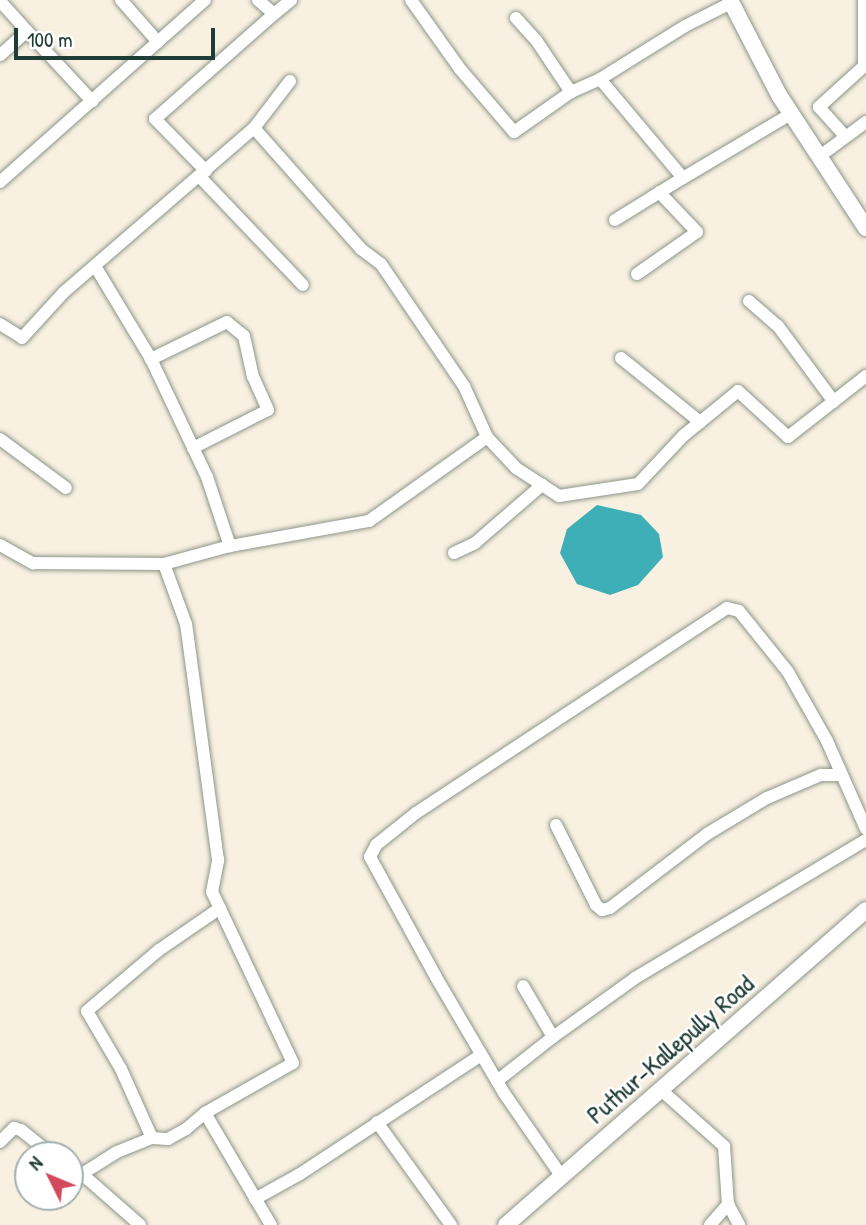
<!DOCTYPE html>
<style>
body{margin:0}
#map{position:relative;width:866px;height:1225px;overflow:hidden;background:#f8f0e1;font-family:"Patrick Hand",sans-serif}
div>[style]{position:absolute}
.water>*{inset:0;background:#3eaeb7}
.roads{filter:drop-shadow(0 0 2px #8c968a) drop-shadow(0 0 2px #8c968a)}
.minor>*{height:12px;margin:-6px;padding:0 6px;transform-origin:6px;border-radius:6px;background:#fff}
.major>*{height:16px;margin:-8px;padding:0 8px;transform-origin:8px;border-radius:8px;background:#fff}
span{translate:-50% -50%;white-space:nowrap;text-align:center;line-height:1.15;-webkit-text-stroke:5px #fff;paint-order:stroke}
.street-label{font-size:26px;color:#1f3d34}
.north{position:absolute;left:14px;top:1141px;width:70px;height:70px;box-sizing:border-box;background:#fff;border:2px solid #a5b1ae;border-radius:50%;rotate:313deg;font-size:19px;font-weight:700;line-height:28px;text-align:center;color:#1f3d34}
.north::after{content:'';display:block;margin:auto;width:24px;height:32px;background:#d1495b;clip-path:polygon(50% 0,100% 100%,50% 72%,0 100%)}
.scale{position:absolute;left:14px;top:28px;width:201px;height:32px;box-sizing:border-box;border:4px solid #1f3d34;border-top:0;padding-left:9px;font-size:21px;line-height:24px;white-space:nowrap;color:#1f3d34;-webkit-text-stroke:5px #fff;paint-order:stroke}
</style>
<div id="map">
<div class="water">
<div style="clip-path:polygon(597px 505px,641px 515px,659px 534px,663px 557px,638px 585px,610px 595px,577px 584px,560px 553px,567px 529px)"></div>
</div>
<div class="roads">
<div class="minor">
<div style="left:121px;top:0;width:56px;rotate:48.6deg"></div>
<div style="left:258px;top:0;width:21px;rotate:41deg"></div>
<div style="left:274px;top:14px;width:22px;rotate:-39deg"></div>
<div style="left:411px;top:0;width:85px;rotate:54.6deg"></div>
<div style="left:460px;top:69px;width:83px;rotate:49.4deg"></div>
<div style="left:514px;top:132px;width:70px;rotate:-35.1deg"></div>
<div style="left:571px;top:92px;width:32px;rotate:-24deg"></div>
<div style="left:600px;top:79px;width:100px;rotate:-31.9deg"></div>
<div style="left:685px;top:26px;width:51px;rotate:-26.6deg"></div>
<div style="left:0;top:1px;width:40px;rotate:48deg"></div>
<div style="left:27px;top:31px;width:36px;rotate:138deg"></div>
<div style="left:516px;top:18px;width:30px;rotate:48deg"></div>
<div style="left:536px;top:40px;width:63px;rotate:56.1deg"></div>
<div style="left:27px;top:31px;width:96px;rotate:47.1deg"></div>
<div style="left:600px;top:79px;width:129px;rotate:50deg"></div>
<div style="left:683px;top:178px;width:126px;rotate:-30.7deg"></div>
<div style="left:290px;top:81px;width:59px;rotate:127.5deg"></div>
<div style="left:254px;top:128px;width:162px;rotate:48.5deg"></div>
<div style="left:361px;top:249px;width:25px;rotate:37deg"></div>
<div style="left:381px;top:264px;width:148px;rotate:55.8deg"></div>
<div style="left:464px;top:386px;width:56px;rotate:65.7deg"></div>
<div style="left:845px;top:136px;width:39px;rotate:-132deg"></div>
<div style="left:819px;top:107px;width:61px;rotate:-42.3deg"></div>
<div style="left:864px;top:66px;width:66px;rotate:-90deg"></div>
<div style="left:820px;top:156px;width:57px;rotate:-36.5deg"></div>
<div style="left:206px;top:171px;width:73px;rotate:-134.4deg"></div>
<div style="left:155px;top:119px;width:159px;rotate:-41.4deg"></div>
<div style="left:200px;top:177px;width:149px;rotate:46.4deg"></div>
<div style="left:0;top:182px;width:274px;rotate:-41.6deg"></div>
<div style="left:615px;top:220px;width:80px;rotate:-31.7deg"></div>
<div style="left:95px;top:266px;width:109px;rotate:58.9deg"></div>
<div style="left:637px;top:274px;width:73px;rotate:-35deg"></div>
<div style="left:697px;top:232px;width:55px;rotate:-133.5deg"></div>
<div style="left:749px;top:301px;width:38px;rotate:41deg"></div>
<div style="left:778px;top:326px;width:94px;rotate:53.6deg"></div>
<div style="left:0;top:324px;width:26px;rotate:32deg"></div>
<div style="left:22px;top:338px;width:62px;rotate:-47.6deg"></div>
<div style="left:64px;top:292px;width:251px;rotate:-40.8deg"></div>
<div style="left:621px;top:358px;width:102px;rotate:39deg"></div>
<div style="left:0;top:439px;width:82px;rotate:36.6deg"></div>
<div style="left:193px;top:448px;width:84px;rotate:-26.9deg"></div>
<div style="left:268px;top:410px;width:36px;rotate:-114deg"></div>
<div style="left:253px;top:377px;width:42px;rotate:-102.4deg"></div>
<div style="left:244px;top:336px;width:22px;rotate:-141deg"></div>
<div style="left:227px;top:322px;width:85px;rotate:154deg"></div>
<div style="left:151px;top:359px;width:131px;rotate:64.6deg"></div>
<div style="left:207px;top:477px;width:73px;rotate:71.6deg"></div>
<div style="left:0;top:545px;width:38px;rotate:29deg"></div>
<div style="left:33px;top:563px;width:131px;rotate:0.4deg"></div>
<div style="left:454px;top:553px;width:23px;rotate:-25deg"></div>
<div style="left:475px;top:543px;width:89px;rotate:-40.9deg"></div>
<div style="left:556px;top:825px;width:89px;rotate:63.4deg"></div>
<div style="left:596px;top:905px;width:8px;rotate:40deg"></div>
<div style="left:602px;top:910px;width:8px;rotate:-14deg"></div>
<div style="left:610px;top:908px;width:122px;rotate:-37.3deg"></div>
<div style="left:707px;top:834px;width:70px;rotate:-31deg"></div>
<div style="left:767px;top:798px;width:59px;rotate:-23.1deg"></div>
<div style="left:821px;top:775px;width:21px"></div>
<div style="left:553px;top:1037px;width:101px;rotate:-35.7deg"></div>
<div style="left:635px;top:978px;width:269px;rotate:-30.9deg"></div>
<div style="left:497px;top:1081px;width:71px;rotate:-38.2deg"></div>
<div style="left:553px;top:1037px;width:59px;rotate:-120.5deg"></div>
<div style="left:660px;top:1089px;width:86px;rotate:41.7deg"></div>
<div style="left:724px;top:1146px;width:58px;rotate:86.1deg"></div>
<div style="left:728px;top:1204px;width:24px;rotate:62deg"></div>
<div style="left:377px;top:1122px;width:127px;rotate:54.3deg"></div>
<div style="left:152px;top:1138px;width:76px;rotate:-114.2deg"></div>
<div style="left:121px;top:1069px;width:67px;rotate:-120.4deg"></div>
<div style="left:87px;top:1011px;width:94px;rotate:-40.3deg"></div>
<div style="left:159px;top:950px;width:74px;rotate:-34.5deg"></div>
<div style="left:0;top:1142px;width:20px;rotate:-45deg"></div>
<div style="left:14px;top:1128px;width:7px;rotate:16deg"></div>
<div style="left:21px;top:1130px;width:40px;rotate:39deg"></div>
<div style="left:70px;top:1167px;width:14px;rotate:30deg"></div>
<div style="left:82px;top:1174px;width:41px;rotate:-32.2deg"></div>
<div style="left:117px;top:1152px;width:38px;rotate:-22deg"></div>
<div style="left:152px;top:1138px;width:16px;rotate:4deg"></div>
<div style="left:168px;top:1139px;width:21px;rotate:-29deg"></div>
<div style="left:186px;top:1129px;width:25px;rotate:-40deg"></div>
<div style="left:82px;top:1174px;width:77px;rotate:41.3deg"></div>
<div style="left:562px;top:1177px;width:102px;rotate:-124.6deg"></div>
<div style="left:504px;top:1093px;width:134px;rotate:-120.4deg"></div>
<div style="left:436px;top:977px;width:137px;rotate:-118.8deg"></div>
<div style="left:370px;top:857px;width:13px;rotate:-63deg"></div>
<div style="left:376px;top:845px;width:51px;rotate:-38.7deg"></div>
<div style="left:416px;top:813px;width:372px;rotate:-33.4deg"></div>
<div style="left:727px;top:608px;width:12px;rotate:14deg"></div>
<div style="left:739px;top:611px;width:78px;rotate:51.2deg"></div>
<div style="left:788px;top:672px;width:79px;rotate:60.5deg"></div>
<div style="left:827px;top:741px;width:96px;rotate:66.1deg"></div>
<div style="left:255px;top:1199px;width:51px;rotate:-29.1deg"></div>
<div style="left:300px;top:1174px;width:217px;rotate:-33.3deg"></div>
<div style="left:271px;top:1225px;width:130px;rotate:-120.5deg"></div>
<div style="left:205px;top:1113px;width:101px;rotate:-29.6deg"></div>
<div style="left:293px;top:1063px;width:189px;rotate:-115.3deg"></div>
<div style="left:212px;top:892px;width:33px;rotate:-79deg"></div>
<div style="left:218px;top:860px;width:238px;rotate:-97.7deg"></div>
<div style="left:186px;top:624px;width:64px;rotate:-110.1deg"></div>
<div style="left:164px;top:564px;width:68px;rotate:-15.3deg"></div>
<div style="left:230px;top:546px;width:141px;rotate:-10.2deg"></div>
<div style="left:369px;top:521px;width:145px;rotate:-35.4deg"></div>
<div style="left:487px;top:437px;width:42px;rotate:46.9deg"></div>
<div style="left:516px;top:468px;width:51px;rotate:33.1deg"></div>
<div style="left:559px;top:496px;width:80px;rotate:-8.6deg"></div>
<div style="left:638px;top:484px;width:66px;rotate:-46.8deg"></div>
<div style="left:683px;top:436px;width:71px;rotate:-39.3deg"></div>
<div style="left:738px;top:391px;width:68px;rotate:42.6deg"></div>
<div style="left:788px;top:437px;width:99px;rotate:-38deg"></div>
<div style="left:710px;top:1225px;width:28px;rotate:-49deg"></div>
</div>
<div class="major">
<div style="left:730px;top:0;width:107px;rotate:62.7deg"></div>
<div style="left:779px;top:95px;width:159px;rotate:56.8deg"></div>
<div style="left:506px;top:1225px;width:478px;rotate:-41.2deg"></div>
</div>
</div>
<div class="street-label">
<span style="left:670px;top:1049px;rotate:-41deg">Puthur-Kallepully Road</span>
</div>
<div class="north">N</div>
<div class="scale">100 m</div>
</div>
